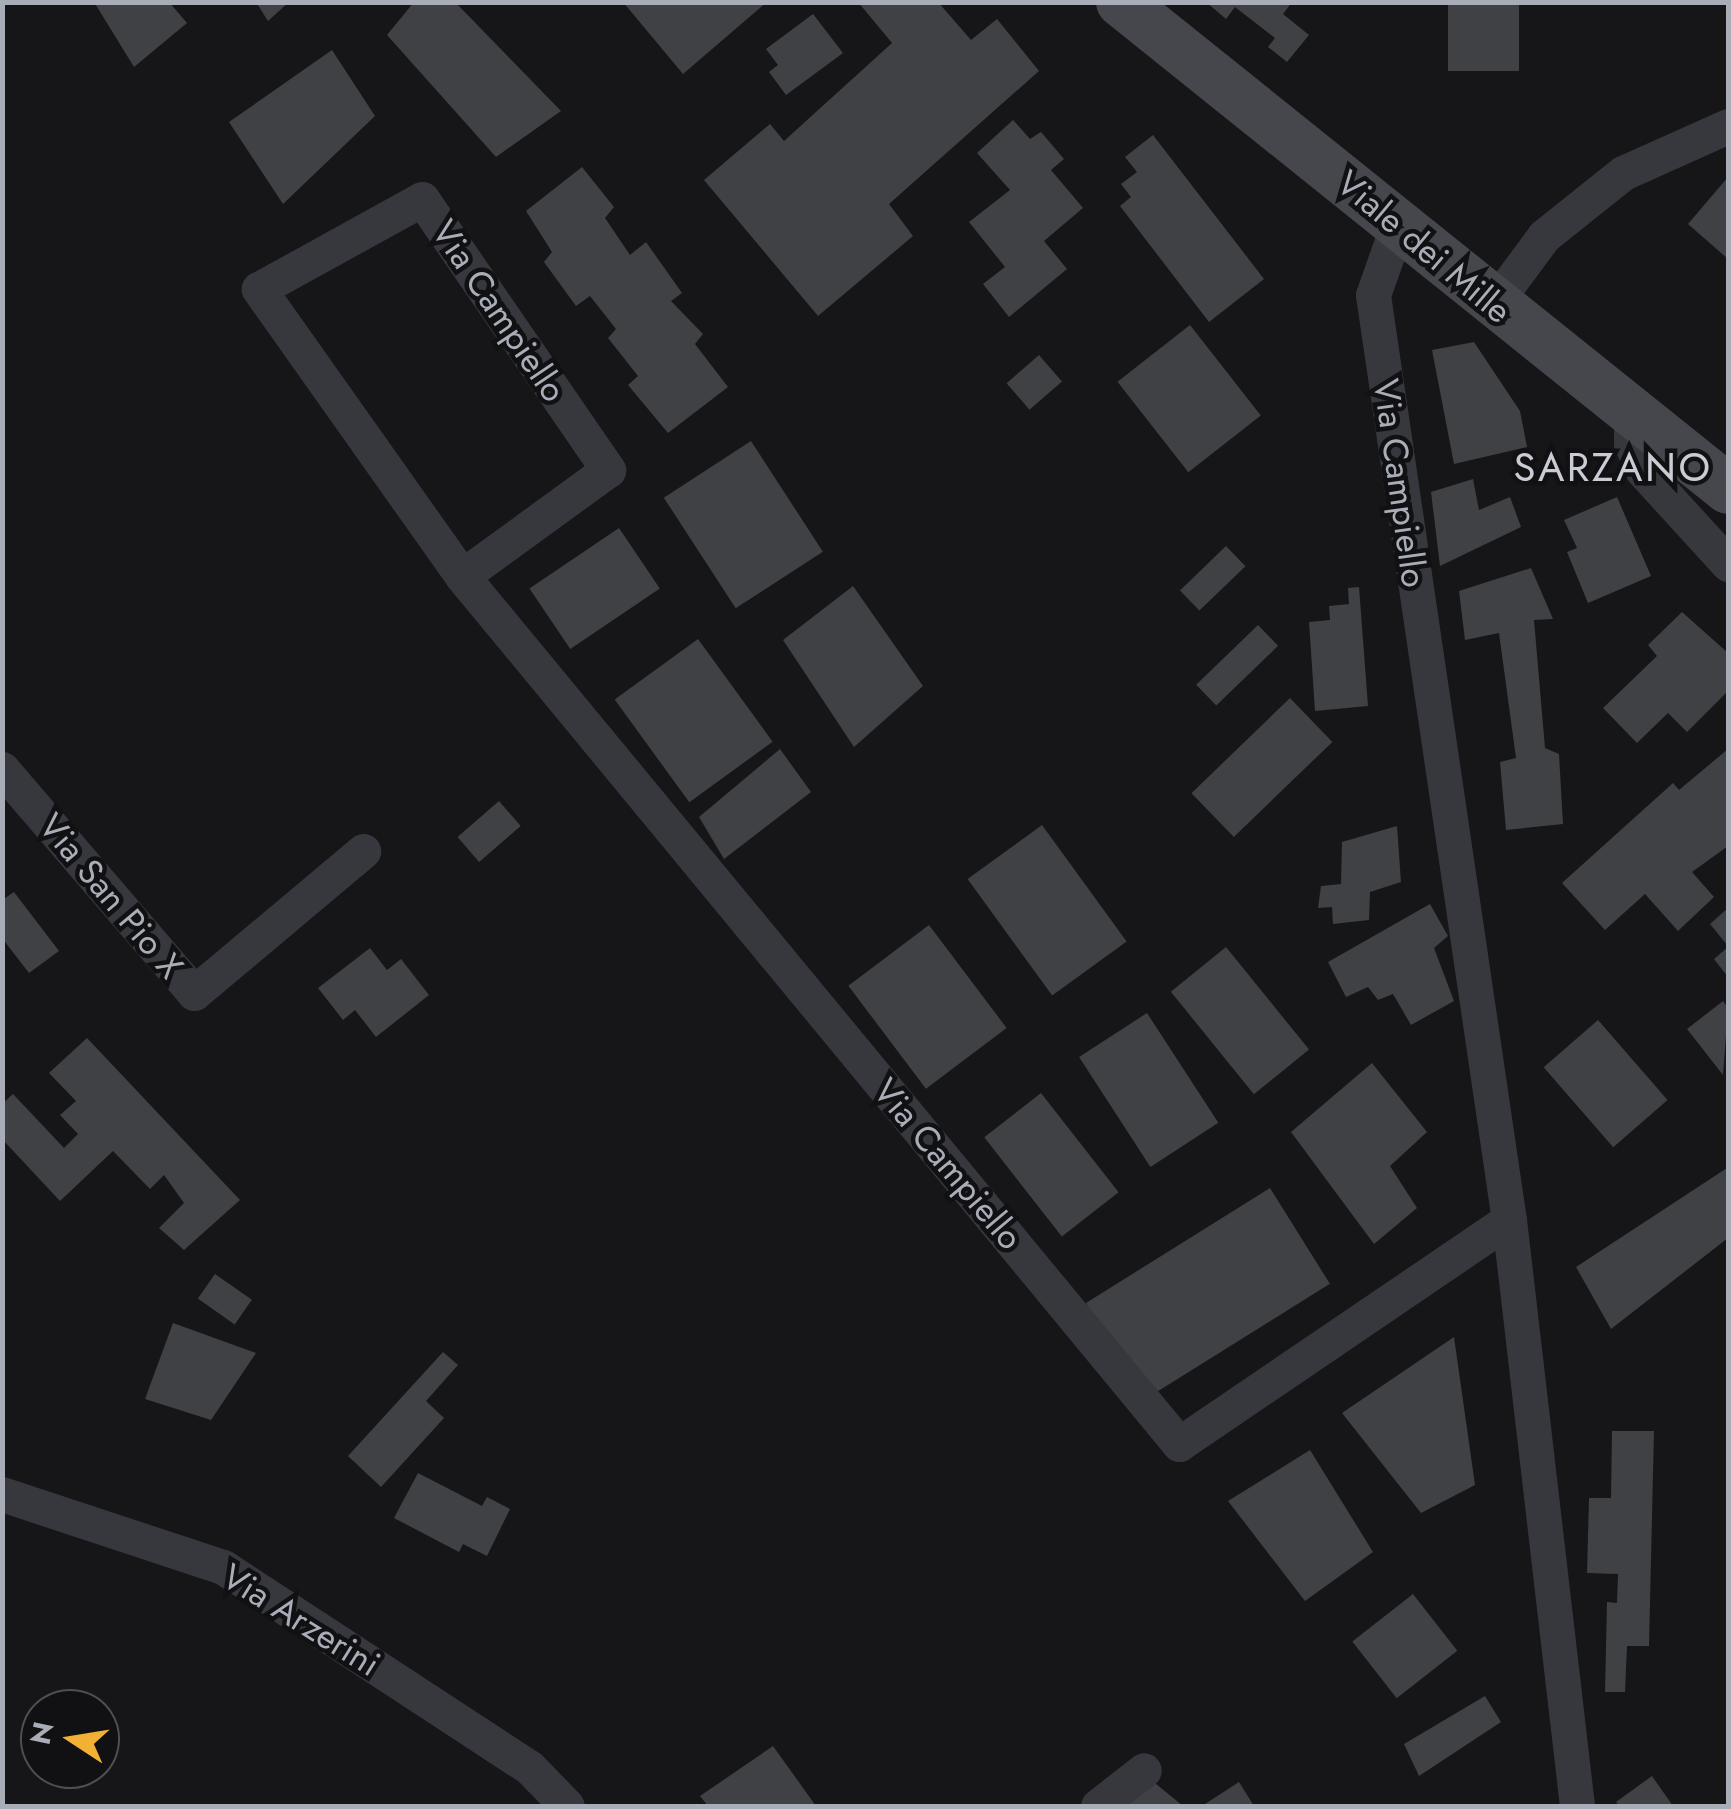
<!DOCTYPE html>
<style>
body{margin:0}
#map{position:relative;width:1731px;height:1809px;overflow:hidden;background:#161618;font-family:Jost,sans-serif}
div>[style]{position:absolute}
.building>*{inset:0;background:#404145;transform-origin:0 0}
.minor>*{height:35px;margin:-17.5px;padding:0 17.5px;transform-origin:17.5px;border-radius:17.5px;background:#37383d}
.secondary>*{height:50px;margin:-25px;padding:0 25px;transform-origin:25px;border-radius:25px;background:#45474d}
span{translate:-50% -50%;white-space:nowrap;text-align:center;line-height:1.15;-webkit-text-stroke:9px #111113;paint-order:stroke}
.street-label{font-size:35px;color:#a8adb8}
.quarter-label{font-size:40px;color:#c9ccd4;letter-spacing:2.5px}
.frame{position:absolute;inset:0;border:5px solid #a8adb8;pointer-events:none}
.north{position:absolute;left:20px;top:1689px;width:100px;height:100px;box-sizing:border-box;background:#111113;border:2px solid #4d4f55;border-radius:50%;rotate:282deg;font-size:28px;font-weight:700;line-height:40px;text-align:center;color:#a8adb8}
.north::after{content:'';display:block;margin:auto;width:35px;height:45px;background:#f2b134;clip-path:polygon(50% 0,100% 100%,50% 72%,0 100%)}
</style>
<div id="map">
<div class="building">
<div style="clip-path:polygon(94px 2px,169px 2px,187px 23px,134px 67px)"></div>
<div style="clip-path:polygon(256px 2px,289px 2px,268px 21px)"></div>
<div style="clip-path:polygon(414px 2px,455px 2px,561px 111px,496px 157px,387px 35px)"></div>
<div style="clip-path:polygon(623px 2px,767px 2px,683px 74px)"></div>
<div style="clip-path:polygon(858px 2px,938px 2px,971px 40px,997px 19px,1039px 71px,889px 204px,913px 236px,818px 316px,704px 180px,770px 124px,784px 141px,892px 43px)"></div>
<div style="clip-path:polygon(1206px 2px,1292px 2px,1283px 14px,1309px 35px,1287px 62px,1268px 47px,1275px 38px,1235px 7px,1226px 19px)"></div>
<div style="left:1448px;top:2px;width:71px;height:69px"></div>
<div style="clip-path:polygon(813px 14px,843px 53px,786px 95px,769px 72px,778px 65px,766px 49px)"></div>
<div style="clip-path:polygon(332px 50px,375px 116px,283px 204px,229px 122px)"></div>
<div style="clip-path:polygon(1013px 120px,1030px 139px,1041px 132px,1064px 159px,1051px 170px,1083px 208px,1044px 241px,1067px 269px,1009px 317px,983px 284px,1005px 267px,969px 222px,1010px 190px,977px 153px)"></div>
<div style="clip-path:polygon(1153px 135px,1264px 279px,1209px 322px,1120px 206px,1131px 197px,1121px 184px,1137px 172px,1125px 157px)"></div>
<div style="clip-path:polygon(582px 167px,614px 207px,605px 218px,630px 255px,646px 242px,682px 293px,671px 301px,703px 334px,695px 344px,728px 387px,668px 433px,628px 385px,638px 376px,608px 338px,616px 329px,590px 296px,576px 306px,544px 262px,552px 252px,526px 211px)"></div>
<div style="clip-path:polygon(1728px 177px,1728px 259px,1688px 224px)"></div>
<div style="left:1190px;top:325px;width:115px;height:92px;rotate:52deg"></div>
<div style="clip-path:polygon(1474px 342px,1520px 411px,1527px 447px,1454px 464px,1432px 350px)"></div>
<div style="left:1039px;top:355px;width:35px;height:43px;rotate:49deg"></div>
<div style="left:751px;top:441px;width:132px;height:104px;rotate:57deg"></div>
<div style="clip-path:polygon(1473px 479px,1479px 510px,1510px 497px,1521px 527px,1440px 566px,1431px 492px)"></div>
<div style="clip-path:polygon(1617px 497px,1651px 576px,1588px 603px,1567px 552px,1577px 548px,1564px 520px)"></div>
<div style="left:619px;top:528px;width:73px;height:108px;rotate:56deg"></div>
<div style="left:1226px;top:546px;width:28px;height:64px;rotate:46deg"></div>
<div style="clip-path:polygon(1531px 568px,1553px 619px,1534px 620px,1545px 748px,1559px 754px,1563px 824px,1506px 830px,1500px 762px,1516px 758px,1499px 633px,1465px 640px,1459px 591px)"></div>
<div style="clip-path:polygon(853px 586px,923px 686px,854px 747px,783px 640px)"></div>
<div style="clip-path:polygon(1359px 587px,1368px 706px,1315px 711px,1309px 622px,1330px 620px,1329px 606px,1349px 604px,1348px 588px)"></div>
<div style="clip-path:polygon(1682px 612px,1728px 653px,1728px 691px,1687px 732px,1668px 713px,1637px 743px,1603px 708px,1657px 656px,1648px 645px)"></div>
<div style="left:1258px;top:625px;width:29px;height:86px;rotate:46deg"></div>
<div style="left:698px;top:639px;width:127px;height:103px;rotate:54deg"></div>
<div style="left:1290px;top:698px;width:61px;height:137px;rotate:46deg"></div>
<div style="clip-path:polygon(780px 749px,811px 792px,724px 859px,699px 817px)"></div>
<div style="clip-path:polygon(1728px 749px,1728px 846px,1692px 872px,1714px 897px,1678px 931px,1645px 894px,1605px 930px,1562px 883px,1673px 783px,1679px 790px)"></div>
<div style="left:499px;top:801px;width:33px;height:55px;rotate:49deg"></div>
<div style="left:1042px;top:825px;width:144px;height:92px;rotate:54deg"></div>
<div style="clip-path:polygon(1397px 826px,1401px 882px,1370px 892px,1369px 920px,1333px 924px,1332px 907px,1318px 908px,1321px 886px,1341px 884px,1342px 842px)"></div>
<div style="clip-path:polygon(14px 892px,59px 951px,29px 973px,2px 938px,2px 900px)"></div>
<div style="clip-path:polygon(1430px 904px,1448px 936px,1434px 948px,1454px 1001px,1411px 1025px,1393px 994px,1378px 1000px,1368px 987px,1346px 997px,1328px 962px)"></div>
<div style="clip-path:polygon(1728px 908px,1728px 946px,1710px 924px)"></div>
<div style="left:929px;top:925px;width:129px;height:101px;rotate:53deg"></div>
<div style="left:1226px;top:947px;width:132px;height:71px;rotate:51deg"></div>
<div style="clip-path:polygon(1728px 947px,1728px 977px,1714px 959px)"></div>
<div style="clip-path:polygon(370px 948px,387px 970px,401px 959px,429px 995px,376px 1037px,355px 1010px,343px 1020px,318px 988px)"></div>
<div style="clip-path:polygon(1723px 1001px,1728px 1008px,1723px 1075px,1687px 1029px)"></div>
<div style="left:1147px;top:1013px;width:131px;height:81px;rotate:57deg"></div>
<div style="left:1598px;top:1020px;width:106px;height:72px;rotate:49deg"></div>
<div style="clip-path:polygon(87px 1038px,240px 1200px,184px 1250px,159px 1228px,184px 1203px,164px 1175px,150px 1189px,113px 1151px,60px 1201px,2px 1139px,2px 1104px,13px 1094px,64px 1148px,78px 1134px,60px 1115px,76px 1101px,49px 1073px)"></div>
<div style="clip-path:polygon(1372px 1063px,1427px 1132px,1390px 1166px,1417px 1208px,1374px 1244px,1291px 1132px)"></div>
<div style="left:1041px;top:1093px;width:126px;height:72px;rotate:52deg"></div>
<div style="clip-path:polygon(1727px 1168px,1728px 1238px,1611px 1329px,1576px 1267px)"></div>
<div style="left:1270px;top:1188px;width:113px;height:217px;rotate:58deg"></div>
<div style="left:215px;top:1274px;width:45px;height:30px;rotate:35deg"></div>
<div style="clip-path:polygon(173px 1323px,256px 1353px,211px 1420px,145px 1399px)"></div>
<div style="clip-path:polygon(1454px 1337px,1475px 1485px,1421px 1513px,1342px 1413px)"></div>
<div style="clip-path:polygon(443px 1352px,458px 1365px,426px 1401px,444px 1418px,381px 1487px,348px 1456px)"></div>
<div style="clip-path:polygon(1612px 1431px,1654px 1431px,1649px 1646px,1627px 1646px,1625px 1692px,1605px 1692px,1607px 1602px,1617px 1603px,1618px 1574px,1587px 1573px,1589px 1498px,1611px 1498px)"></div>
<div style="clip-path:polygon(1310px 1450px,1373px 1552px,1305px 1601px,1228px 1501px)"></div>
<div style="clip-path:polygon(418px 1473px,482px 1506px,487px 1497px,510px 1509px,487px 1556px,463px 1544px,459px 1552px,394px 1518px)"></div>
<div style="left:1413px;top:1594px;width:72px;height:77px;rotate:52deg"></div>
<div style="clip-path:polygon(1485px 1696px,1501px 1722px,1419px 1776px,1404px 1744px)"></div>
<div style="clip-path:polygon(773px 1746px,816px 1806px,708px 1806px,700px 1796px)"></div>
<div style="clip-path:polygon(1652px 1776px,1673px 1806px,1620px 1806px,1616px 1802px)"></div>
<div style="clip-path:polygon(1150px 1779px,1183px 1806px,1115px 1806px)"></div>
<div style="clip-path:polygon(1239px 1782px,1254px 1806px,1202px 1806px)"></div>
</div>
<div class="minor">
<div style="left:1398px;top:224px;width:75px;rotate:109.4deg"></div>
<div style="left:1373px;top:295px;width:935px;rotate:81.64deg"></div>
<div style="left:1509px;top:1220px;width:590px;rotate:83.38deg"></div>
<div style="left:1493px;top:305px;width:86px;rotate:-53.5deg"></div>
<div style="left:1544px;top:236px;width:101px;rotate:-38.6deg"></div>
<div style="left:1623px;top:173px;width:115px;rotate:-24.1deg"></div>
<div style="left:1631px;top:414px;width:29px;rotate:90deg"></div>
<div style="left:1631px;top:443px;width:30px;rotate:67deg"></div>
<div style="left:1643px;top:471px;width:126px;rotate:47.6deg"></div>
<div style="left:462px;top:576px;width:352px;rotate:-125.3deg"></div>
<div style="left:259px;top:289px;width:186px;rotate:-28.9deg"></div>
<div style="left:422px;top:199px;width:329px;rotate:55.5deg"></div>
<div style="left:608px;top:470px;width:180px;rotate:144deg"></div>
<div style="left:462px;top:576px;width:1126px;rotate:50.44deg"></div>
<div style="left:1179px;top:1444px;width:399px;rotate:-34.2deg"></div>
<div style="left:2px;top:769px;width:295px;rotate:49.4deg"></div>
<div style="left:194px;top:993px;width:221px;rotate:-40deg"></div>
<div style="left:2px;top:1494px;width:233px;rotate:18.3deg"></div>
<div style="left:223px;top:1567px;width:366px;rotate:33.2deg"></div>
<div style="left:529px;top:1767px;width:54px;rotate:45.7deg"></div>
<div style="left:1098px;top:1806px;width:58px;rotate:-38deg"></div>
</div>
<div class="secondary">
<div style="left:1121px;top:2px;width:778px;rotate:38.74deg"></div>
</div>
<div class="street-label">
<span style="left:1424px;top:247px;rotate:40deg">Viale dei Mille</span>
<span style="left:499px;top:311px;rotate:56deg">Via Campiello</span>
<span style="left:1400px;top:483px;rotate:82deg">Via Campiello</span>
<span style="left:111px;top:896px;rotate:50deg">Via San Pio X</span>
<span style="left:948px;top:1164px;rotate:50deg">Via Campiello</span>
<span style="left:301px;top:1620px;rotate:32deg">Via Arzerini</span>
</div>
<div class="quarter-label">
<span style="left:1613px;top:467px">SARZANO</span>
</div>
<div class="frame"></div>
<div class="north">N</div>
</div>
